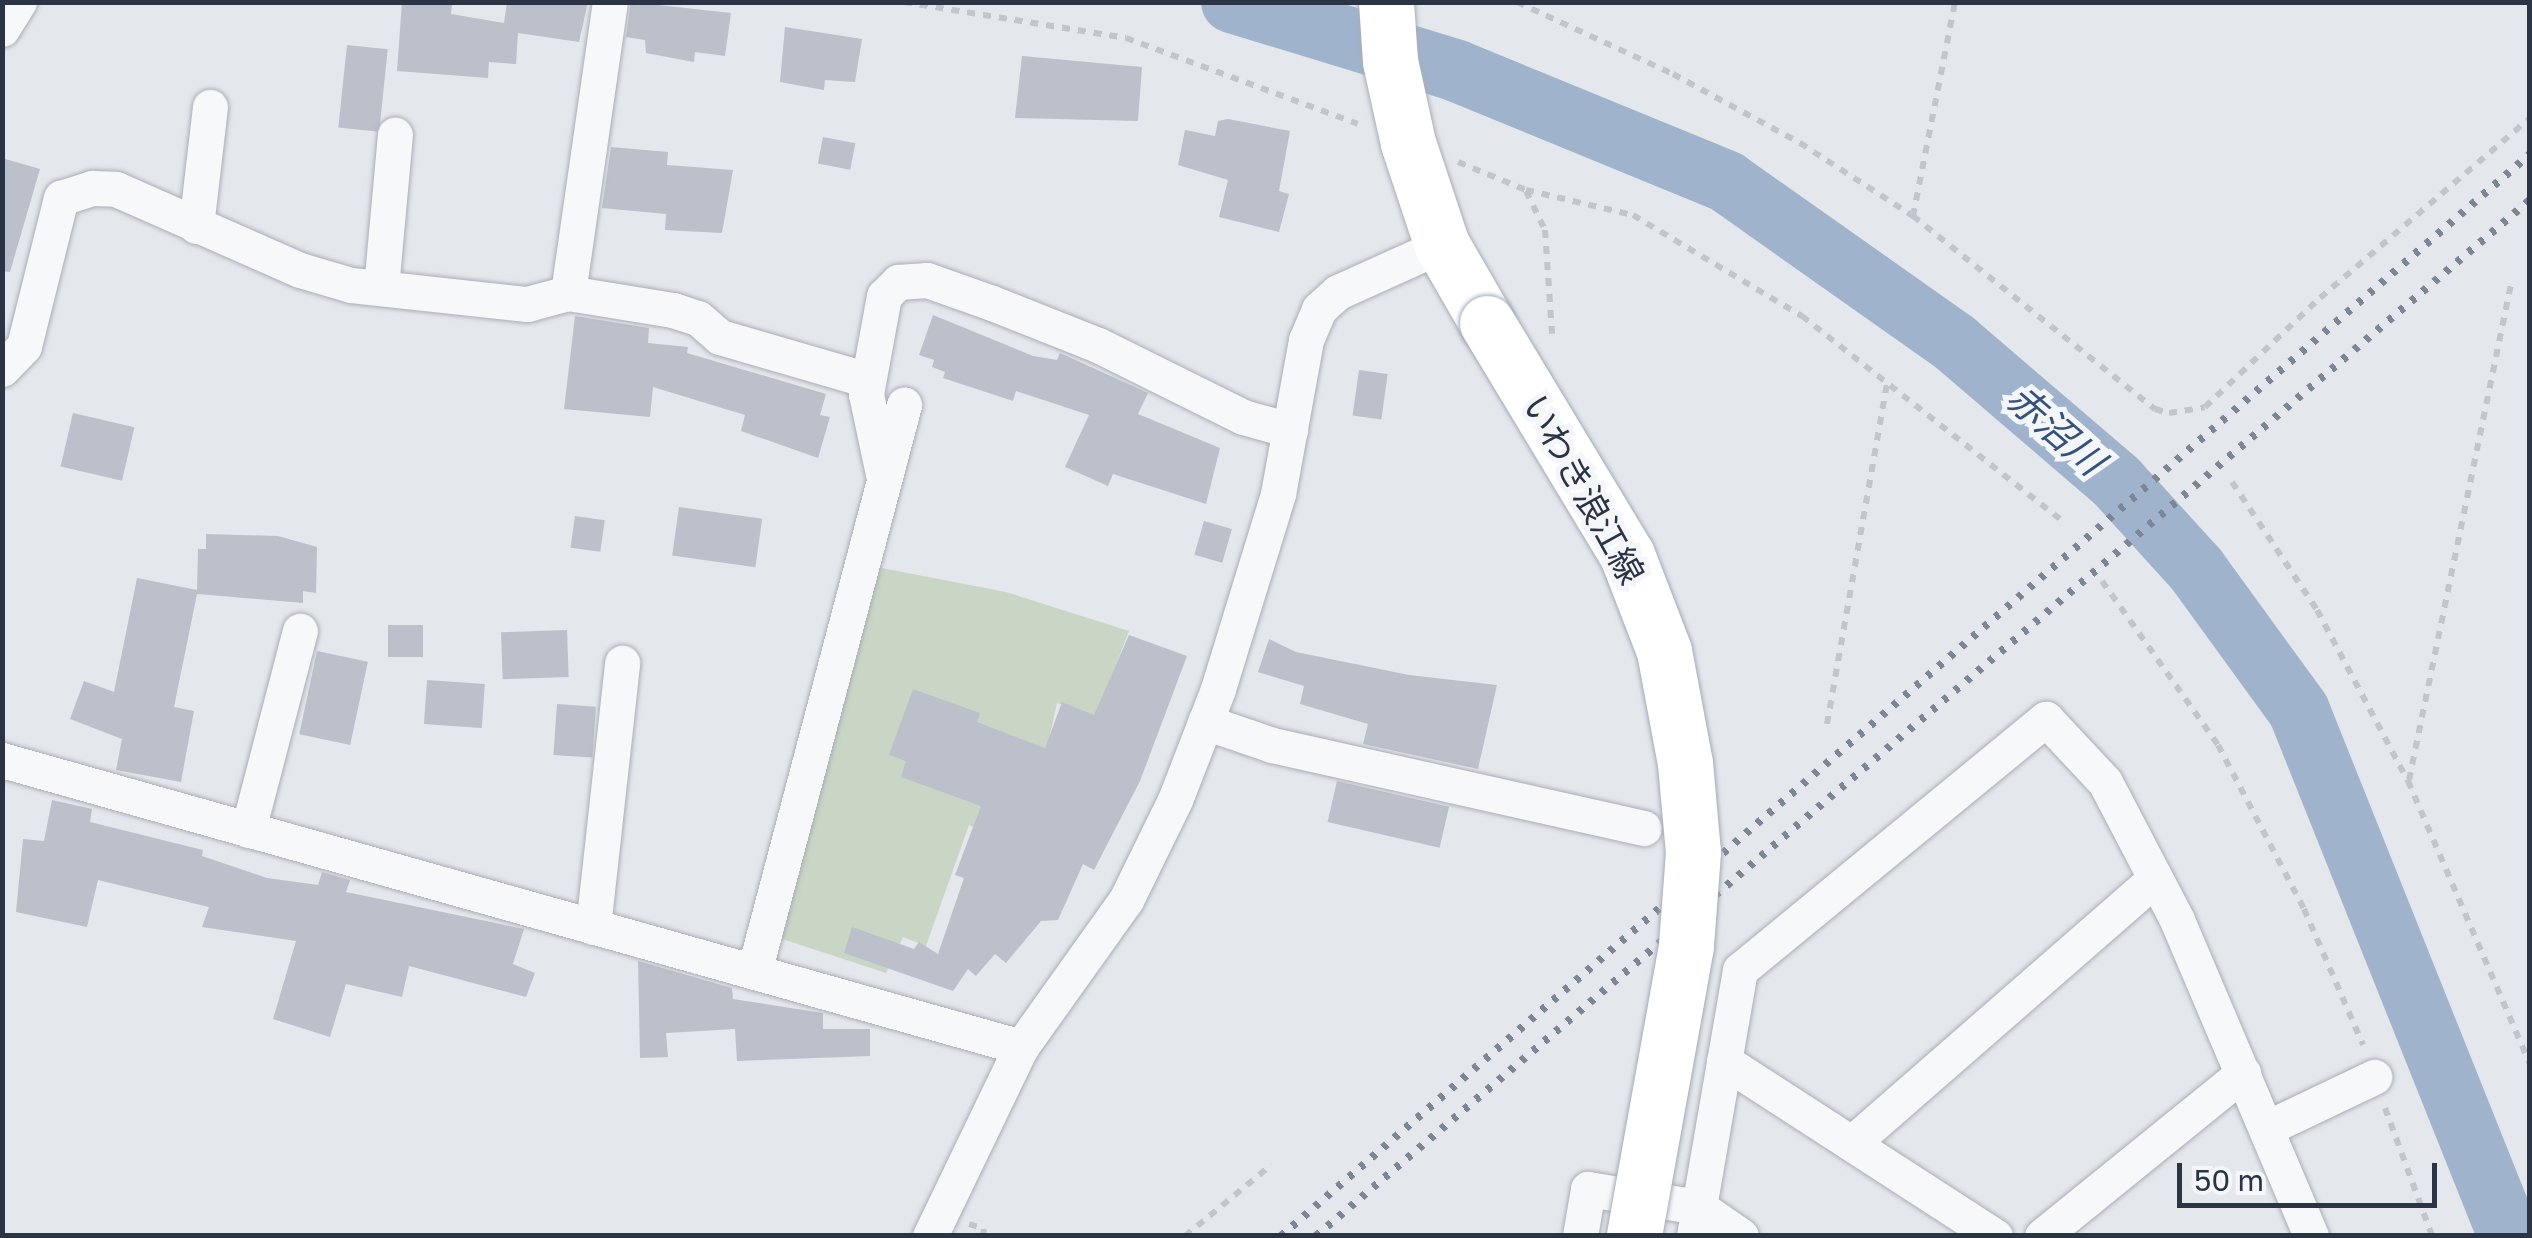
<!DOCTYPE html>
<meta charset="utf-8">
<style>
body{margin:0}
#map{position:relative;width:2532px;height:1238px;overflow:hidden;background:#e4e7ec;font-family:"Golos Text","Noto Sans JP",sans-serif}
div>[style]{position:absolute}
.green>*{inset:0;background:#c9d6c5}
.river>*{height:62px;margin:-31px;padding:0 31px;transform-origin:31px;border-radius:31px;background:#9fb4cc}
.building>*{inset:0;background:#bbc0ca;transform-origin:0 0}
.path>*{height:6px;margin-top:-3px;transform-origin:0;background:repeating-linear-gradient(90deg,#c2c5cb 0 8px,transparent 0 16px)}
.roads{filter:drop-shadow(0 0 2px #a9aeb7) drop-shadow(0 0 2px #a9aeb7)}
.minor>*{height:35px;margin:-17.5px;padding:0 17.5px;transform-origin:17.5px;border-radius:17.5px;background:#f7f8fa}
.primary>*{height:55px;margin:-27.5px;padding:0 27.5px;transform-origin:27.5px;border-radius:27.5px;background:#fff}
.rail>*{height:8px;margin-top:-4px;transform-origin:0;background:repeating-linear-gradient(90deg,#7d8696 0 5px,transparent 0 15px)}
.bridges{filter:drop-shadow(0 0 2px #a3abb8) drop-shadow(0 0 2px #a3abb8)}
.primary-bridge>*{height:55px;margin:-27.5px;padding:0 27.5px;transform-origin:27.5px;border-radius:27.5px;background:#fff}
span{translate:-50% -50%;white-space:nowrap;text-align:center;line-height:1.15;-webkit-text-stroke:10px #f4f6f9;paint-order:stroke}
.street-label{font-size:35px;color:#2b3445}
.water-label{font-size:38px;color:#34527a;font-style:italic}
.frame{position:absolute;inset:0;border:5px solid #2b3445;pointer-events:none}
.scale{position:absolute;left:2177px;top:1163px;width:260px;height:45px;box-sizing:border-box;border:5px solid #2b3445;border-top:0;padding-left:12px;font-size:30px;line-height:35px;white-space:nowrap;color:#2b3445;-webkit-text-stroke:8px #f4f6f9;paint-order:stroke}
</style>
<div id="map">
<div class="green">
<div style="clip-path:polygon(871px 566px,1006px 592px,1129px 631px,1096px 716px,1057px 703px,1046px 752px,1001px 840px,969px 825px,926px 946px,903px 937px,886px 973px,770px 935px)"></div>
</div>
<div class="river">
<div style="left:1232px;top:2px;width:235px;rotate:17deg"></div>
<div style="left:1457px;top:71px;width:292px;rotate:22.3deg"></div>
<div style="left:1727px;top:182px;width:279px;rotate:35.2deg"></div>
<div style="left:1955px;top:343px;width:213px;rotate:40.6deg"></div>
<div style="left:2117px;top:482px;width:118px;rotate:47.8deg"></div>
<div style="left:2196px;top:569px;width:175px;rotate:54deg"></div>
<div style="left:2299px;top:711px;width:565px;rotate:68.2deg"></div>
</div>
<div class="building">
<div style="clip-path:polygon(402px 2px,452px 5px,451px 14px,504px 23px,507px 2px,588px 2px,579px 42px,518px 33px,516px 64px,489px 62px,488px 78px,397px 71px)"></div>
<div style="clip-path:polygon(631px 2px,731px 13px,725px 56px,695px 52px,694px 62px,646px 53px,645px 40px,626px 37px)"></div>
<div style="clip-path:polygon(785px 27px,862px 39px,855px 82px,825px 80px,824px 90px,780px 82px)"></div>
<div style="left:347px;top:45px;width:41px;height:83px;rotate:6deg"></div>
<div style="clip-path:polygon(1022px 56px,1142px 67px,1138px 121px,1015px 118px)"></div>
<div style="clip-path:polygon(1228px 119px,1290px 131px,1279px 191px,1289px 194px,1279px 232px,1219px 217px,1228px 180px,1178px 165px,1185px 130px,1215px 136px,1218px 121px)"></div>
<div style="left:823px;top:137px;width:33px;height:27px;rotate:11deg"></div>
<div style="clip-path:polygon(611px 147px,668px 152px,667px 165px,733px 170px,722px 233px,665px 230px,666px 214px,602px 208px)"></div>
<div style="clip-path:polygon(2px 158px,40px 169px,10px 272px,2px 271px)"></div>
<div style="clip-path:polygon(933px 315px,1033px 356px,1057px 360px,1060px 353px,1148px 393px,1138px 414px,1220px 448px,1206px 504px,1113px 474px,1108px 486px,1065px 467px,1089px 415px,1016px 391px,1013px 401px,943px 378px,945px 372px,932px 367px,934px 360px,919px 355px)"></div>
<div style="clip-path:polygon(575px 316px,649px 328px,648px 343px,688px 347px,687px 353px,826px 394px,820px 415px,830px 417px,818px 458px,741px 431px,745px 415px,653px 387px,650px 417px,564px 409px)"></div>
<div style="left:1359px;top:370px;width:29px;height:46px;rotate:8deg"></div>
<div style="left:73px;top:413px;width:63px;height:55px;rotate:13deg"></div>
<div style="left:679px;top:507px;width:84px;height:49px;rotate:8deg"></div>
<div style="left:575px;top:516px;width:30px;height:32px;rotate:8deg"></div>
<div style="left:1204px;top:521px;width:29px;height:35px;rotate:16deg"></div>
<div style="clip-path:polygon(206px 534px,278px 536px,317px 547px,316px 593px,303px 591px,303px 603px,197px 594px,174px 707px,194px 711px,181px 782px,116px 770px,122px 739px,70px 719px,84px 681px,114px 692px,137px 578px,197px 590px,198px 549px,206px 549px)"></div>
<div style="left:423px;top:625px;width:32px;height:35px;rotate:90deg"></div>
<div style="left:567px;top:630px;width:47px;height:66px;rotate:88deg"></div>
<div style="clip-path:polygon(1129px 635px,1187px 656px,1140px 781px,1094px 870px,1083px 864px,1058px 920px,1041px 921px,1006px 963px,995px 954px,976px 976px,968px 969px,953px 991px,844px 953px,852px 927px,914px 949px,919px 942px,938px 954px,964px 878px,955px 875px,981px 806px,901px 777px,906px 761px,889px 755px,913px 689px,980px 713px,977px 722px,1045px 748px,1062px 702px,1094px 715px)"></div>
<div style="clip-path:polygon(1269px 639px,1296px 652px,1409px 675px,1497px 685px,1478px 769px,1363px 744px,1368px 724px,1300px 704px,1304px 686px,1258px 672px)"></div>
<div style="left:317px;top:651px;width:52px;height:85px;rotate:12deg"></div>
<div style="left:427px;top:680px;width:58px;height:44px;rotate:4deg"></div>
<div style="left:557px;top:704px;width:39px;height:51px;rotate:4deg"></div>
<div style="left:1337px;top:781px;width:115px;height:42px;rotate:13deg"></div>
<div style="clip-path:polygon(52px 800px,92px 809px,90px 822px,203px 850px,202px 856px,267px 878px,318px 885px,322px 872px,350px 880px,346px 892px,524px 929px,513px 964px,535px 973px,526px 997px,409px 966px,402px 997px,346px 984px,330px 1037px,273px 1019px,296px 941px,202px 927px,209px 907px,98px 880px,87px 927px,16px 912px,23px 839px,44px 841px)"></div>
<div style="clip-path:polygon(638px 961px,732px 988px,733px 999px,823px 1013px,823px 1029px,870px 1029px,870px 1056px,737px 1061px,735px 1029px,666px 1033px,668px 1057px,640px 1058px)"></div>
</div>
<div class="path">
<div style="left:904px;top:2px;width:225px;rotate:9.2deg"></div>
<div style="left:1126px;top:38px;width:247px;rotate:20.3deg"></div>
<div style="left:1517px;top:2px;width:172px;rotate:24.8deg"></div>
<div style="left:1673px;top:74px;width:145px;rotate:28.5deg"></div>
<div style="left:1800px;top:143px;width:135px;rotate:32.9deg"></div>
<div style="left:1913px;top:216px;width:310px;rotate:38.6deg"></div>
<div style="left:2155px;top:409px;width:15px;rotate:16deg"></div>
<div style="left:2169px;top:413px;width:36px;rotate:-9deg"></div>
<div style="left:2205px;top:407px;width:158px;rotate:-43.5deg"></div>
<div style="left:2320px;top:298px;width:277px;rotate:-40.6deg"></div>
<div style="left:1458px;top:162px;width:74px;rotate:22.4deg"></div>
<div style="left:1526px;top:190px;width:110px;rotate:13.2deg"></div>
<div style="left:1633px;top:215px;width:197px;rotate:30.9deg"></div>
<div style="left:1802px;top:316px;width:333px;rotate:38.2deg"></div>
<div style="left:1526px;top:191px;width:43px;rotate:64deg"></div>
<div style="left:1545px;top:230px;width:104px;rotate:86.1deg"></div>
<div style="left:1913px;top:216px;width:218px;rotate:-78.9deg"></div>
<div style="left:2232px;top:482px;width:154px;rotate:56.4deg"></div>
<div style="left:2317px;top:610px;width:194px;rotate:62deg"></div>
<div style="left:2408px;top:781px;width:308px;rotate:66.7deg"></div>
<div style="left:2102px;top:581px;width:201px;rotate:54.7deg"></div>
<div style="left:2218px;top:745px;width:185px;rotate:62.3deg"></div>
<div style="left:2304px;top:909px;width:148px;rotate:66.5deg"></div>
<div style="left:1827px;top:724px;width:350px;rotate:-80deg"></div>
<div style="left:2409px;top:780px;width:511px;rotate:-78.38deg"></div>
<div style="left:2385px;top:1108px;width:136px;rotate:69.8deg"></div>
<div style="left:969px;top:1224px;width:16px;rotate:18deg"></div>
<div style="left:984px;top:1229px;width:7px;rotate:98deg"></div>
<div style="left:1185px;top:1236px;width:112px;rotate:-39.5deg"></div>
</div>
<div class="roads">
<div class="minor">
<div style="left:2px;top:29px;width:32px;rotate:-58deg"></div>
<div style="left:196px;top:226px;width:120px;rotate:-83.3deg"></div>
<div style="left:381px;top:288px;width:154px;rotate:-84.8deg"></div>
<div style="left:568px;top:293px;width:294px;rotate:-81.8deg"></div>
<div style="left:2px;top:369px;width:32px;rotate:-46deg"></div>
<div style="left:24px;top:346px;width:153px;rotate:-76deg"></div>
<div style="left:61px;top:198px;width:33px;rotate:-18deg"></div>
<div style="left:92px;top:188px;width:24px;rotate:2deg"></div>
<div style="left:116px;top:189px;width:201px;rotate:23.8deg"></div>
<div style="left:300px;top:270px;width:53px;rotate:16.4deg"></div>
<div style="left:351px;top:285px;width:177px;rotate:6.2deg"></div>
<div style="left:527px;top:304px;width:42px;rotate:-15deg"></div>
<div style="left:568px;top:293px;width:106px;rotate:9.2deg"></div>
<div style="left:673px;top:310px;width:26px;rotate:18deg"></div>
<div style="left:698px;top:318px;width:29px;rotate:41deg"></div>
<div style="left:720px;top:337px;width:154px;rotate:16.2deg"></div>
<div style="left:883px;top:474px;width:82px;rotate:-102deg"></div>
<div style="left:866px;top:394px;width:100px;rotate:-79.6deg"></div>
<div style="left:884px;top:296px;width:20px;rotate:-45deg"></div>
<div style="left:898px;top:282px;width:29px;rotate:-4deg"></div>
<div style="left:927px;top:280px;width:69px;rotate:19.5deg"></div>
<div style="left:992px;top:303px;width:114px;rotate:21.6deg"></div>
<div style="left:1098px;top:345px;width:162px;rotate:26.4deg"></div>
<div style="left:1243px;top:417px;width:49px;rotate:15.5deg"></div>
<div style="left:1205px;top:722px;width:71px;rotate:18.9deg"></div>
<div style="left:1272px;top:745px;width:381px;rotate:12.6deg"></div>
<div style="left:2px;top:760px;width:1059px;rotate:15.73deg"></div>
<div style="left:248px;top:830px;width:206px;rotate:-75.4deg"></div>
<div style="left:593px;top:927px;width:266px;rotate:-83.7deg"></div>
<div style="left:754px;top:972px;width:587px;rotate:-75.18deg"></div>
<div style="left:1724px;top:1061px;width:323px;rotate:32.9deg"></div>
<div style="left:2267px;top:1128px;width:119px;rotate:-25.5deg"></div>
<div style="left:1852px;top:1143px;width:402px;rotate:-41.1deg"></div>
<div style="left:930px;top:1236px;width:210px;rotate:-64.3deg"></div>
<div style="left:1021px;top:1047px;width:181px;rotate:-54.5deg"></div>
<div style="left:1126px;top:900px;width:111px;rotate:-63.9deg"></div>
<div style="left:1175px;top:800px;width:119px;rotate:-68.8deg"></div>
<div style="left:1218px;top:689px;width:204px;rotate:-72.9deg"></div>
<div style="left:1278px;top:494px;width:157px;rotate:-79.7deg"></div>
<div style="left:1306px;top:340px;width:34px;rotate:-67deg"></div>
<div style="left:1319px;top:309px;width:25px;rotate:-42deg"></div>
<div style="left:1338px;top:292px;width:114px;rotate:-24.3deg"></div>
<div style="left:1580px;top:1236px;width:48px;rotate:-80.3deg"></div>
<div style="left:1588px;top:1189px;width:112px;rotate:9.2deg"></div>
<div style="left:1699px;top:1207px;width:51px;rotate:34.6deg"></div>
<div style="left:1694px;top:1236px;width:270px;rotate:-80.2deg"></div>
<div style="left:1740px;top:970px;width:396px;rotate:-39.4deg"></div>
<div style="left:2046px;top:719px;width:86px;rotate:46.9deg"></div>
<div style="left:2105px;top:782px;width:156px;rotate:62.4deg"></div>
<div style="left:2177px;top:920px;width:343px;rotate:67deg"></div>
<div style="left:2042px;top:1236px;width:259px;rotate:-39deg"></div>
</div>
<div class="primary">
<div style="left:1386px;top:2px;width:59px;rotate:86.1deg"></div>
<div style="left:1390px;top:61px;width:84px;rotate:77.6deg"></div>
<div style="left:1408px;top:143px;width:108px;rotate:71.6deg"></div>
<div style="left:1442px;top:245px;width:90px;rotate:60deg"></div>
</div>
</div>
<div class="rail">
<div style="left:1281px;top:1236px;width:1652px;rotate:-40.9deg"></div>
<div style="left:1316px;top:1236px;width:1596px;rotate:-40.48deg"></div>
</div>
<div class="bridges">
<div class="primary-bridge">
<div style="left:1487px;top:323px;width:271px;rotate:58.9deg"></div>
<div style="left:1627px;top:555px;width:103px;rotate:68.9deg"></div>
<div style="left:1664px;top:651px;width:114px;rotate:79.4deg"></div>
<div style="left:1685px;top:763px;width:89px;rotate:84.9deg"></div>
<div style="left:1693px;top:852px;width:94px;rotate:94.3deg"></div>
<div style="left:1686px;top:946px;width:295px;rotate:100.2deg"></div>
</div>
</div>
<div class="street-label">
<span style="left:1584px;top:489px;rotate:61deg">いわき浪江線</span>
</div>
<div class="water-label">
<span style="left:2056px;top:429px;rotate:41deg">赤沼川</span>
</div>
<div class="frame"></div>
<div class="scale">50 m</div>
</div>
